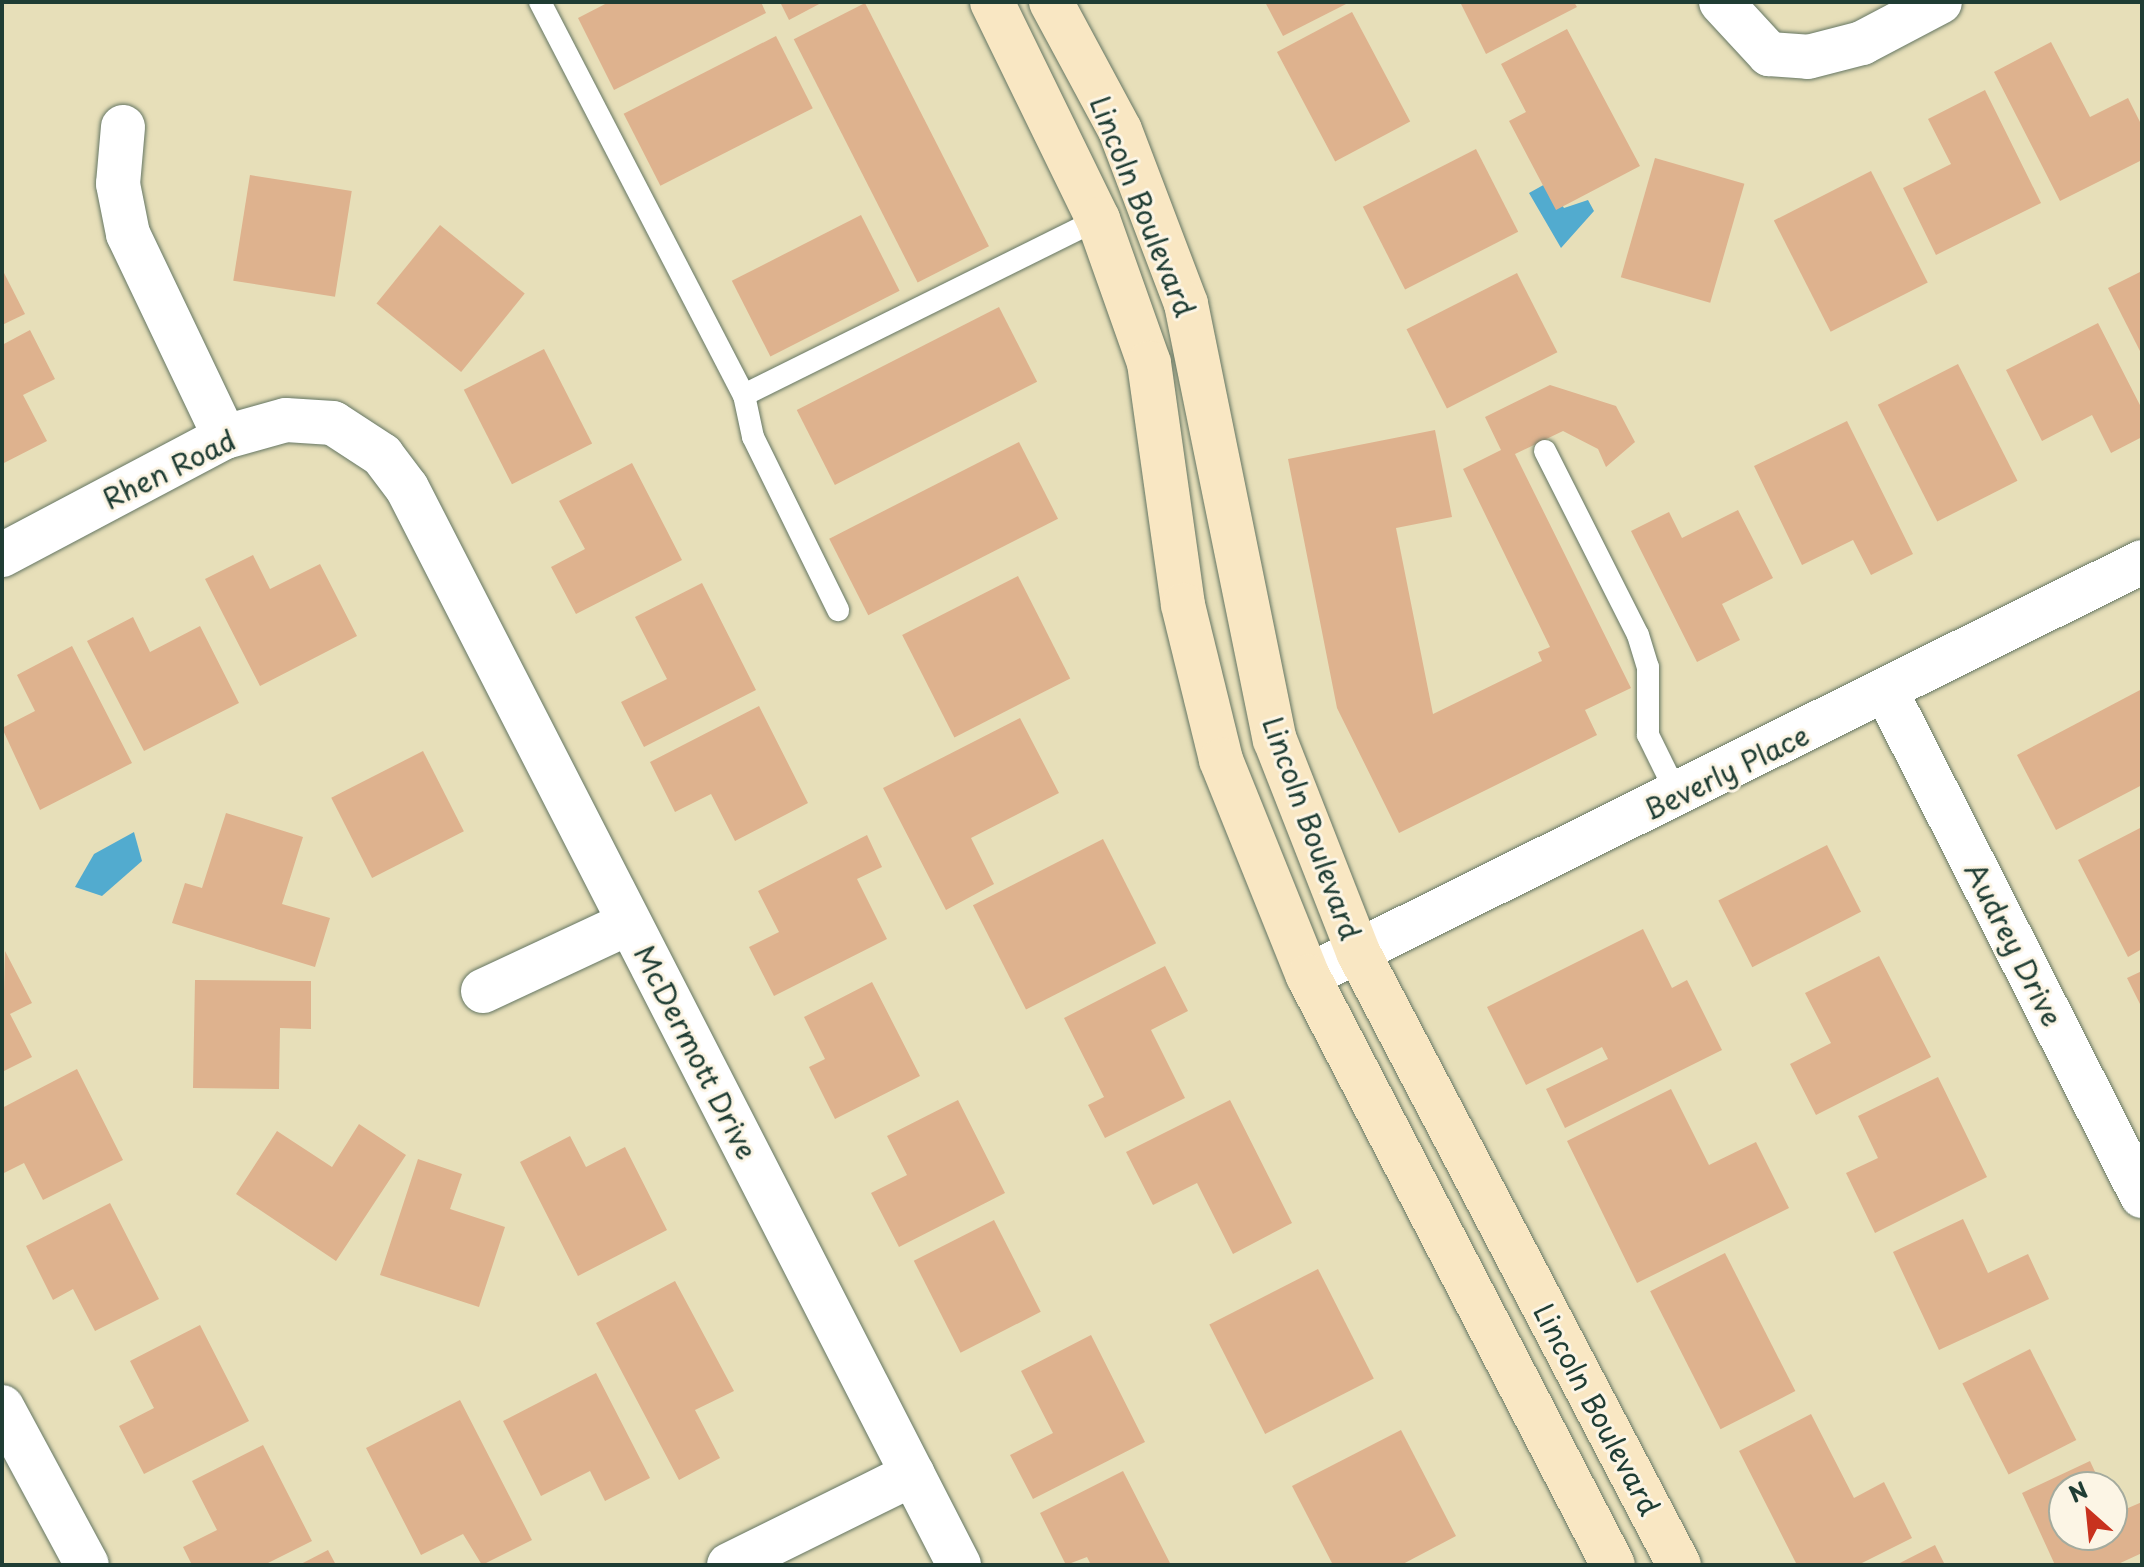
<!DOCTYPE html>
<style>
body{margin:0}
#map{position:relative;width:2144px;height:1567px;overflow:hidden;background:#e7dfb9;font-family:"Playpen Sans",sans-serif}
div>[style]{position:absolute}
.water>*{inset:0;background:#52abcf}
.building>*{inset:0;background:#deb28e;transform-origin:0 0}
.roads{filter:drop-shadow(0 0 2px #657663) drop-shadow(0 0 2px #657663)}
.lane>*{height:22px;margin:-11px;padding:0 11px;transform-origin:11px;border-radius:11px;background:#fff}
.street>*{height:44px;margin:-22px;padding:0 22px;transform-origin:22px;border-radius:22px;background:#fff}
.secondary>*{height:44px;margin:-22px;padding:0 22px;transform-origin:22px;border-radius:22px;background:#f9e7c3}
span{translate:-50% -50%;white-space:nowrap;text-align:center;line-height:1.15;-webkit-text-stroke:6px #fcf5e5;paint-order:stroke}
.street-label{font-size:28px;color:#1f3d34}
.frame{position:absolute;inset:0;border:4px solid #1f3d34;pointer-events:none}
.north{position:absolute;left:2048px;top:1471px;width:80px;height:80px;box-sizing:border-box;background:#fcf5e5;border:2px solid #a4ab9e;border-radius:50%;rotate:333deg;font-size:22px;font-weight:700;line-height:32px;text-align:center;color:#1f3d34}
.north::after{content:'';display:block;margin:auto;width:28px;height:36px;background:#c8321e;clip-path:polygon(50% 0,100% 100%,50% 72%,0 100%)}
</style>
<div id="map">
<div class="water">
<div style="clip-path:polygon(1547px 183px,1564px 208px,1588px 200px,1594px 211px,1561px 248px,1529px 193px)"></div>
<div style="clip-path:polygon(134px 832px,142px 861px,102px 896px,75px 887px,94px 854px)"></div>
</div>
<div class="building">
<div style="clip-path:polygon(609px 2px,761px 2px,766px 13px,614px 90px,578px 18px)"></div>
<div style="clip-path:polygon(780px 2px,823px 2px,789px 20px)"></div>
<div style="clip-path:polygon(1265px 2px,1350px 2px,1283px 36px)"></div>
<div style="clip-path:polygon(1460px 2px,1574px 2px,1577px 7px,1486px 54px)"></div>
<div style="left:865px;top:3px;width:273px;height:80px;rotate:63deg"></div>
<div style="left:1352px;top:12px;width:124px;height:85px;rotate:62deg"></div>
<div style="clip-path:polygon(1567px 29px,1640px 166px,1556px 210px,1509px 121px,1526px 112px,1501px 64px)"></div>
<div style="left:776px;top:36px;width:81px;height:171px;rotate:63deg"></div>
<div style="clip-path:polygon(2051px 42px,2090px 117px,2128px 98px,2142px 126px,2142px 160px,2060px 201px,1994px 72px)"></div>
<div style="clip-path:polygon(1985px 90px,2041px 203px,1936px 255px,1903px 188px,1951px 164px,1928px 119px)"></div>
<div style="left:1476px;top:149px;width:93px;height:127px;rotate:63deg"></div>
<div style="left:1655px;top:158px;width:93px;height:124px;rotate:16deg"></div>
<div style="left:1871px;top:171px;width:125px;height:109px;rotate:63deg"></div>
<div style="left:250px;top:175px;width:103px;height:107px;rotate:9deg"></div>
<div style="left:861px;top:215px;width:85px;height:145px;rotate:63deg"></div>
<div style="left:440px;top:225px;width:109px;height:101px;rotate:39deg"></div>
<div style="clip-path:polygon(2px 269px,25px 314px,2px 325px)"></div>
<div style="clip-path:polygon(2142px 271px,2142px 355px,2108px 288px)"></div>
<div style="left:1517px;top:273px;width:89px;height:124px;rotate:63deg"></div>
<div style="left:999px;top:307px;width:84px;height:227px;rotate:63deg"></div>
<div style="clip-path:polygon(2098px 323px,2142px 409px,2142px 437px,2111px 453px,2092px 415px,2042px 441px,2006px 370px)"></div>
<div style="clip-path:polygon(30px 330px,55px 379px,23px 395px,47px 441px,2px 464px,2px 345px)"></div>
<div style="left:544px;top:349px;width:106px;height:90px;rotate:63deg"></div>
<div style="left:1958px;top:364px;width:131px;height:90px;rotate:63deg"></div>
<div style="clip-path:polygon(1550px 385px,1616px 406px,1635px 442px,1606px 467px,1598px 449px,1563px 431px,1515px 454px,1631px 688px,1585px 710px,1597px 735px,1399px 833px,1337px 708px,1288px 459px,1435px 430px,1452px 517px,1396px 528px,1433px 714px,1542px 661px,1538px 652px,1550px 647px,1463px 469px,1501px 450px,1485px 417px)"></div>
<div style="clip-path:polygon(1847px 421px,1913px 554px,1871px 575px,1853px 540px,1802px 565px,1754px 466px)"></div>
<div style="left:1019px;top:442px;width:86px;height:213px;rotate:63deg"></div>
<div style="clip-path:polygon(632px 463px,682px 560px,576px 614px,551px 567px,585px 549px,559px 501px)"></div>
<div style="clip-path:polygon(1738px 510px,1773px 578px,1722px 604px,1740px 640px,1697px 662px,1631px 531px,1669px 512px,1682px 538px)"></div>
<div style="clip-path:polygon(253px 555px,270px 589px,320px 564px,357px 636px,260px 686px,205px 579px)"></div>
<div style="left:1018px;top:576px;width:115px;height:130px;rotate:63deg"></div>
<div style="clip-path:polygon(702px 583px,756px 690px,644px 747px,621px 702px,667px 679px,635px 617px)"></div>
<div style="clip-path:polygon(133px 617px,150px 652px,200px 626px,239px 703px,144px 751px,87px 641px)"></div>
<div style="clip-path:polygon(72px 646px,132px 763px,40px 810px,2px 728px,35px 711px,17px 675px)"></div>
<div style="clip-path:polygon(2142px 689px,2142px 785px,2056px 830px,2017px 755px)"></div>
<div style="clip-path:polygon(759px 706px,808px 803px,735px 841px,711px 794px,675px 812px,650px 762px)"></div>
<div style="clip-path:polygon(1020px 718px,1059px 793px,971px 838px,994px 884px,946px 910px,883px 788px)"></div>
<div style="left:423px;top:751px;width:90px;height:103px;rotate:63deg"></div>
<div style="clip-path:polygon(226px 813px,303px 837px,282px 904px,330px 918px,315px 967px,172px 923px,185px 883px,202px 888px)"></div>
<div style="clip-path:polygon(2142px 827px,2142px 949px,2128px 957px,2078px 860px)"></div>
<div style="clip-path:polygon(867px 835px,882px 867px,857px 879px,887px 939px,774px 996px,749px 947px,779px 932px,758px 891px)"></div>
<div style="left:1103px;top:839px;width:117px;height:146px;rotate:63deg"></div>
<div style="left:1827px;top:845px;width:75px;height:122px;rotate:63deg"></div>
<div style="clip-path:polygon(1643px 929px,1672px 988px,1687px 980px,1722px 1050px,1565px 1128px,1546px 1089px,1608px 1059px,1602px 1047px,1526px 1085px,1487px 1007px)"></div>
<div style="clip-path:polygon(5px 951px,32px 1003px,10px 1014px,32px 1057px,2px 1072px)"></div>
<div style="clip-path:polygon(1879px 956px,1931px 1057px,1816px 1115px,1790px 1064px,1831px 1043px,1805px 993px)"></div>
<div style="clip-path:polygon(1165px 966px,1188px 1011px,1151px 1030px,1185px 1098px,1105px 1138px,1088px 1105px,1104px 1097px,1064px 1018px)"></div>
<div style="clip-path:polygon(2142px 971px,2142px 1008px,2127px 978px)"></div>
<div style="clip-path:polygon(195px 980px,311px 981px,311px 1029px,280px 1028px,279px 1089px,193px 1088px)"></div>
<div style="clip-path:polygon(872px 982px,920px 1076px,835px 1119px,809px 1067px,825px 1059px,804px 1017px)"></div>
<div style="clip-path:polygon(77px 1069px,123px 1160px,43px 1200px,24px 1163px,2px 1174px,2px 1108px)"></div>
<div style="clip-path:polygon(1938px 1077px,1987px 1177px,1875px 1233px,1846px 1173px,1878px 1158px,1858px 1116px)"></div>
<div style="clip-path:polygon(1671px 1089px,1709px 1165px,1756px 1142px,1789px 1208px,1637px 1283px,1567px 1141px)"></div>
<div style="clip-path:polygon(958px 1100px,1005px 1193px,899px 1247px,871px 1193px,907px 1175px,887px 1136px)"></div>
<div style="clip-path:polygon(1230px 1100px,1292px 1223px,1233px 1254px,1197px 1183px,1153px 1205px,1126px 1152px)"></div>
<div style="clip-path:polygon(359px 1124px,406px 1155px,336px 1261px,236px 1194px,277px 1131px,332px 1167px)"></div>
<div style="clip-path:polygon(570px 1136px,586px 1167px,625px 1147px,667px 1230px,578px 1276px,520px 1162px)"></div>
<div style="clip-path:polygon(418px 1159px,462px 1174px,450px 1209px,505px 1227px,479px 1307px,380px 1275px)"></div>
<div style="clip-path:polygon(110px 1203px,159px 1299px,95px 1331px,73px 1289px,53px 1300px,26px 1246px)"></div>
<div style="clip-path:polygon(1963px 1219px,1988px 1273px,2028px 1254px,2049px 1299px,1939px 1350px,1893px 1252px)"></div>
<div style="left:994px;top:1220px;width:103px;height:90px;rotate:63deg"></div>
<div style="left:1725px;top:1253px;width:155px;height:84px;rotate:63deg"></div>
<div style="left:1318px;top:1269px;width:123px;height:122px;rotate:63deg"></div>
<div style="clip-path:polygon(675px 1281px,734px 1391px,695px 1410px,720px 1458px,679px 1480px,596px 1323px)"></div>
<div style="clip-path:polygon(200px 1325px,249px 1421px,144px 1474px,119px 1426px,154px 1408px,130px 1361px)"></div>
<div style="clip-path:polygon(1091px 1335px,1145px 1442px,1033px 1499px,1010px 1455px,1053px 1433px,1021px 1371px)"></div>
<div style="left:2030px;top:1349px;width:102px;height:76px;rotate:63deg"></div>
<div style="clip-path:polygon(596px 1373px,650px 1478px,605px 1501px,590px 1471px,541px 1496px,503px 1421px)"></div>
<div style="clip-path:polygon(460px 1400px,532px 1540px,482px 1565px,463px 1534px,421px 1555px,366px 1448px)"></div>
<div style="clip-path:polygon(1811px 1414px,1854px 1498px,1884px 1482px,1912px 1538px,1858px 1565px,1797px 1565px,1739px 1451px)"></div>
<div style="clip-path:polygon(1401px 1430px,1456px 1536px,1401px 1565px,1333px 1565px,1292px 1486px)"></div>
<div style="clip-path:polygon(263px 1445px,312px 1541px,264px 1565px,192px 1565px,183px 1547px,217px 1530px,192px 1481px)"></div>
<div style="clip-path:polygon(2090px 1461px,2102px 1487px,2064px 1487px,2064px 1535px,2112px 1535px,2112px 1515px,2142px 1502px,2142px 1553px,2116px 1565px,2055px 1565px,2022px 1493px)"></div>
<div style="clip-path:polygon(1123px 1471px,1171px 1565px,1091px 1565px,1087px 1557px,1066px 1565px,1040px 1513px)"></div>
<div style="clip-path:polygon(1935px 1545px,1945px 1565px,1896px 1565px)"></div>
<div style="clip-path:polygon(328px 1550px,336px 1565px,299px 1565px)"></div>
</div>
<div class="roads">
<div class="lane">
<div style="left:540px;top:2px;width:443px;rotate:62.6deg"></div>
<div style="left:744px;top:395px;width:43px;rotate:77.9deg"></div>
<div style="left:753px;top:437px;width:193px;rotate:63.8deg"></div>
<div style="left:744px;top:395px;width:395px;rotate:-26.4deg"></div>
<div style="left:1545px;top:451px;width:206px;rotate:63.2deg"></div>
<div style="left:1638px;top:635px;width:34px;rotate:73deg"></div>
<div style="left:1648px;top:667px;width:68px;rotate:90deg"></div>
<div style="left:1648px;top:735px;width:68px;rotate:63.8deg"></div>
</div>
<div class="street">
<div style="left:1721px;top:2px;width:71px;rotate:47.3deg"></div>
<div style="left:1769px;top:54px;width:39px;rotate:4deg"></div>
<div style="left:1808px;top:57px;width:56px;rotate:-14.5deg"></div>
<div style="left:1862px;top:43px;width:88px;rotate:-27.7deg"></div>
<div style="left:123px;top:127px;width:57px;rotate:95deg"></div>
<div style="left:118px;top:184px;width:51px;rotate:78.7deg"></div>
<div style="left:128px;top:234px;width:225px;rotate:64.5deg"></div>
<div style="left:2px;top:555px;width:252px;rotate:-27.9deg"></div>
<div style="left:225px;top:437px;width:63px;rotate:-15.6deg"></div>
<div style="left:286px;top:420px;width:47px;rotate:3.7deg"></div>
<div style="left:333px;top:423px;width:59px;rotate:33.1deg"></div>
<div style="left:382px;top:455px;width:41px;rotate:52.9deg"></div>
<div style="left:407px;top:488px;width:1210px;rotate:62.86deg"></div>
<div style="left:1887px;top:693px;width:564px;rotate:63.12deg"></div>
<div style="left:1308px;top:976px;width:931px;rotate:-26.4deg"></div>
<div style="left:483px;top:991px;width:161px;rotate:-25deg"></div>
<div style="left:2px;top:1407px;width:179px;rotate:61.7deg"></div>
<div style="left:729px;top:1565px;width:205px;rotate:-26.3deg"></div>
</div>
<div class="secondary">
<div style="left:992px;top:2px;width:242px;rotate:64deg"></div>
<div style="left:1098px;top:219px;width:153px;rotate:70.5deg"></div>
<div style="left:1149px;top:363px;width:244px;rotate:82deg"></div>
<div style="left:1183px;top:605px;width:160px;rotate:76.2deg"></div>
<div style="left:1221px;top:760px;width:233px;rotate:68.1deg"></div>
<div style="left:1308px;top:976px;width:663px;rotate:62.62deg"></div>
<div style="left:1051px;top:2px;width:145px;rotate:61.7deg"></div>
<div style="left:1120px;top:130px;width:186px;rotate:69.2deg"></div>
<div style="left:1186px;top:304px;width:445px;rotate:78.5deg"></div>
<div style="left:1275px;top:740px;width:228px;rotate:68.6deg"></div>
<div style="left:1358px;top:952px;width:692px;rotate:62.36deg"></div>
</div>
</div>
<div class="street-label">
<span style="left:1143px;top:206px;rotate:68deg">Lincoln Boulevard</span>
<span style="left:169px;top:469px;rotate:-26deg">Rhen Road</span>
<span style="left:1726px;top:772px;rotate:-26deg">Beverly Place</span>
<span style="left:1312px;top:828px;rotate:70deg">Lincoln Boulevard</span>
<span style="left:2014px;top:944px;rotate:63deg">Audrey Drive</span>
<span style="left:696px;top:1052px;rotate:63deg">McDermott Drive</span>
<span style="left:1597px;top:1409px;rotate:62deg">Lincoln Boulevard</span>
</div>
<div class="frame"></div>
<div class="north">N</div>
</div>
